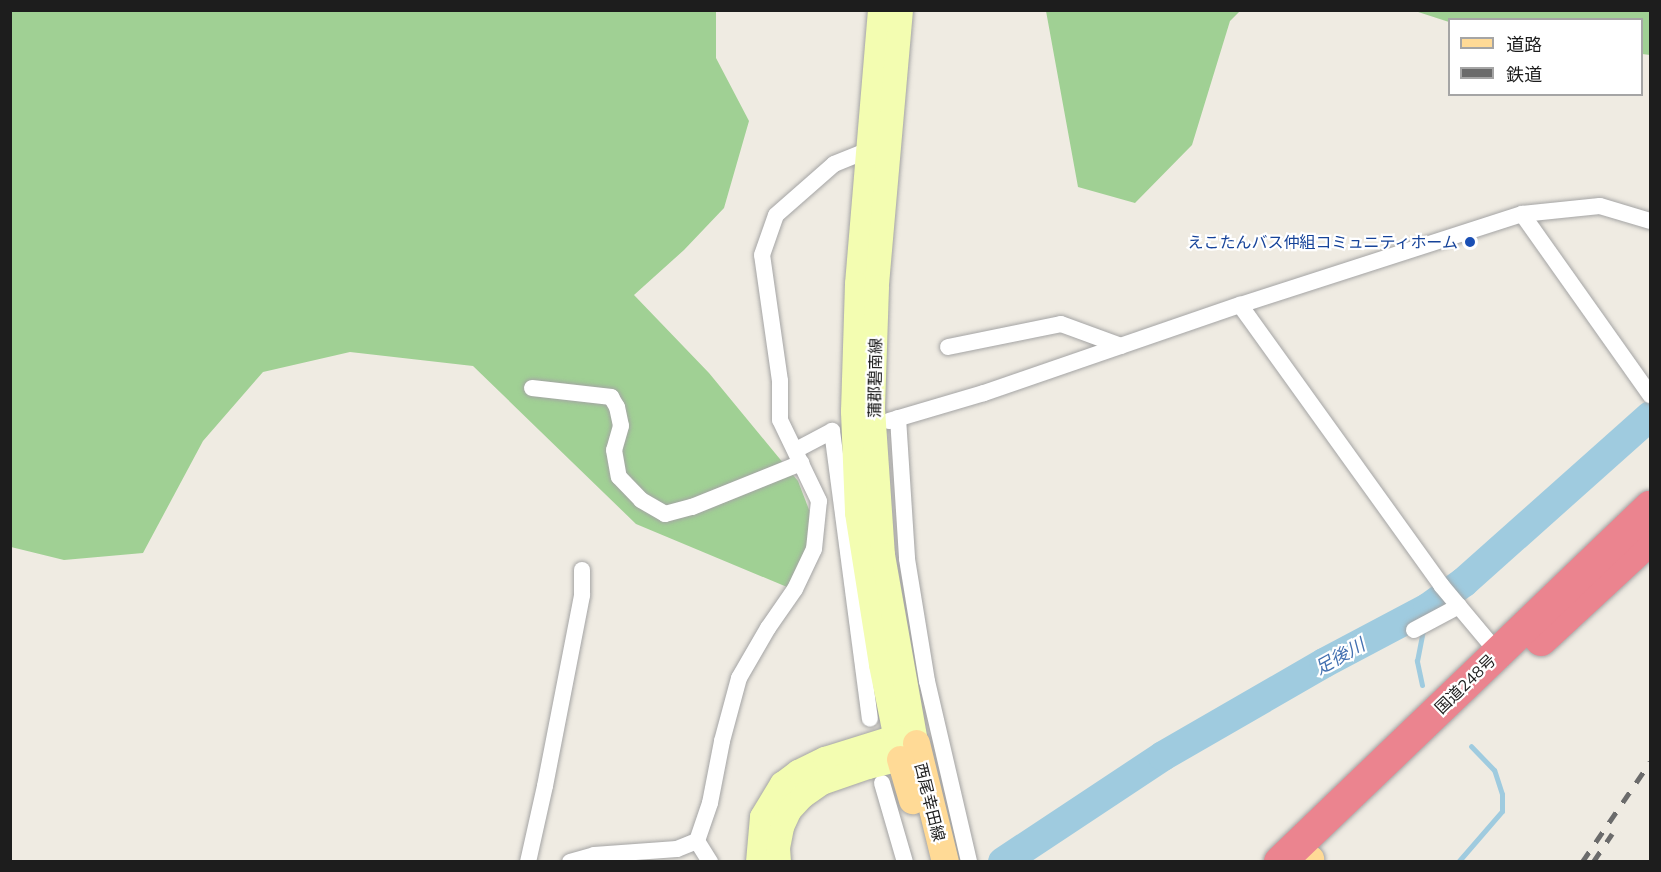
<!DOCTYPE html>
<meta charset="utf-8">
<style>
body{margin:0}
#map{position:relative;width:1661px;height:872px;overflow:hidden;background:#efebe2;font-family:Mulish,"Noto Sans JP",sans-serif}
div>[style]{position:absolute}
.forest>*{inset:0;background:#a0d094}
.stream>*{height:5px;margin:-2.5px;padding:0 2.5px;transform-origin:2.5px;border-radius:2.5px;background:#9fcbdf}
.river>*{height:30px;margin:-15px;padding:0 15px;transform-origin:15px;border-radius:15px;background:#9fcbdf}
.roads{filter:drop-shadow(0 0 2px #a4a4a4) drop-shadow(0 0 2px #a4a4a4)}
.street>*{height:16px;margin:-8px;padding:0 8px;transform-origin:8px;border-radius:8px;background:#fff}
.secondary>*{height:24px;margin:-12px;padding:0 12px;transform-origin:12px;border-radius:12px;background:#f3fdb1}
.primary>*{height:27px;margin:-13.5px;padding:0 13.5px;transform-origin:13.5px;border-radius:13.5px;background:#ffda96}
.highway>*{height:32px;margin:-16px;padding:0 16px;transform-origin:16px;border-radius:16px;background:#eb848f}
.rail>*{height:4.5px;margin-top:-2.25px;transform-origin:0;background:repeating-linear-gradient(90deg,#6b6b6b 0 12px,transparent 0 24px)}
.dots>*{width:16px;height:16px;translate:-50% -50%;box-sizing:border-box;border:3px solid #fff;border-radius:50%}
span{translate:-50% -50%;white-space:nowrap;text-align:center;line-height:1.15;-webkit-text-stroke:4.5px #fff;paint-order:stroke}
.transit-label{font-size:16px;color:#164399}
.right{translate:-100% -50%;text-align:right}
.street-label{font-size:16px;color:#1d1d1d}
.water-label{font-size:18px;color:#4471b1;font-style:italic}
.frame{position:absolute;inset:0;border:12px solid #1d1d1d;pointer-events:none}
.legend{position:absolute;left:1448px;top:18px;width:195px;height:78px;box-sizing:border-box;background:#fff;border:2px solid #a5a5a5;margin:0;padding:8px 10px;list-style:none;font-size:18px;color:#1d1d1d}
.legend li{display:flex;align-items:center;gap:12px;height:30px}
.legend b{width:30px;border:2px solid #a5a5a5}
</style>
<div id="map">
<div class="forest">
<div style="clip-path:polygon(10px 11px,716px 11px,716px 58px,749px 121px,724px 208px,684px 250px,634px 295px,709px 373px,798px 481px,818px 533px,787px 587px,636px 524px,473px 366px,350px 352px,263px 372px,203px 441px,143px 553px,64px 560px,11px 547px)"></div>
<div style="clip-path:polygon(1046px 11px,1240px 11px,1230px 21px,1192px 145px,1135px 203px,1078px 187px)"></div>
<div style="clip-path:polygon(1415px 11px,1650px 11px,1650px 55px,1642px 54px,1642px 20px,1450px 20px,1449px 22px)"></div>
</div>
<div class="stream">
<div style="left:1426px;top:618px;width:10px;rotate:-79deg"></div>
<div style="left:1422px;top:685px;width:25px;rotate:-102deg"></div>
<div style="left:1417px;top:661px;width:32px;rotate:-79deg"></div>
<div style="left:1458px;top:862px;width:67px;rotate:-49.2deg"></div>
<div style="left:1502px;top:811px;width:17px;rotate:-90deg"></div>
<div style="left:1502px;top:794px;width:25px;rotate:-108deg"></div>
<div style="left:1494px;top:770px;width:33px;rotate:-134deg"></div>
</div>
<div class="river">
<div style="left:1003px;top:862px;width:192px;rotate:-33.5deg"></div>
<div style="left:1163px;top:756px;width:186px;rotate:-30deg"></div>
<div style="left:1324px;top:663px;width:118px;rotate:-27.9deg"></div>
<div style="left:1428px;top:608px;width:44px;rotate:-35.8deg"></div>
<div style="left:1464px;top:582px;width:249px;rotate:-41.7deg"></div>
</div>
<div class="roads">
<div class="street">
<div style="left:1522px;top:214px;width:222px;rotate:54.7deg"></div>
<div style="left:1240px;top:305px;width:345px;rotate:54.3deg"></div>
<div style="left:1441px;top:585px;width:87px;rotate:50.1deg"></div>
<div style="left:948px;top:347px;width:115px;rotate:-11.5deg"></div>
<div style="left:1061px;top:324px;width:64px;rotate:20.1deg"></div>
<div style="left:532px;top:388px;width:80px;rotate:6.5deg"></div>
<div style="left:611px;top:397px;width:12px;rotate:59deg"></div>
<div style="left:617px;top:407px;width:19px;rotate:78deg"></div>
<div style="left:621px;top:426px;width:25px;rotate:106deg"></div>
<div style="left:614px;top:450px;width:27px;rotate:80deg"></div>
<div style="left:619px;top:477px;width:32px;rotate:46deg"></div>
<div style="left:641px;top:500px;width:28px;rotate:30deg"></div>
<div style="left:665px;top:514px;width:28px;rotate:-15deg"></div>
<div style="left:692px;top:507px;width:118px;rotate:-22deg"></div>
<div style="left:898px;top:418px;width:141px;rotate:86.3deg"></div>
<div style="left:907px;top:559px;width:124px;rotate:80.7deg"></div>
<div style="left:927px;top:681px;width:186px;rotate:76.9deg"></div>
<div style="left:889px;top:421px;width:99px;rotate:-16.4deg"></div>
<div style="left:984px;top:393px;width:271px;rotate:-19deg"></div>
<div style="left:1240px;top:305px;width:296px;rotate:-17.9deg"></div>
<div style="left:1522px;top:214px;width:78px;rotate:-5.9deg"></div>
<div style="left:1600px;top:206px;width:52px;rotate:16.7deg"></div>
<div style="left:796px;top:450px;width:41px;rotate:-27.8deg"></div>
<div style="left:832px;top:431px;width:290px;rotate:82.5deg"></div>
<div style="left:1414px;top:630px;width:51px;rotate:-28.1deg"></div>
<div style="left:882px;top:783px;width:82px;rotate:73.8deg"></div>
<div style="left:697px;top:841px;width:25px;rotate:58deg"></div>
<div style="left:528px;top:862px;width:78px;rotate:-77.4deg"></div>
<div style="left:545px;top:786px;width:195px;rotate:-79deg"></div>
<div style="left:582px;top:595px;width:25px;rotate:-90deg"></div>
<div style="left:570px;top:862px;width:25px;rotate:-16deg"></div>
<div style="left:594px;top:855px;width:83px;rotate:-4.1deg"></div>
<div style="left:677px;top:849px;width:22px;rotate:-22deg"></div>
<div style="left:697px;top:841px;width:40px;rotate:-71.1deg"></div>
<div style="left:710px;top:803px;width:63px;rotate:-79deg"></div>
<div style="left:722px;top:741px;width:65px;rotate:-74.9deg"></div>
<div style="left:739px;top:678px;width:58px;rotate:-59.9deg"></div>
<div style="left:768px;top:628px;width:47px;rotate:-55.3deg"></div>
<div style="left:795px;top:589px;width:44px;rotate:-64.6deg"></div>
<div style="left:814px;top:549px;width:48px;rotate:-84.1deg"></div>
<div style="left:819px;top:501px;width:90px;rotate:-115.7deg"></div>
<div style="left:780px;top:420px;width:39px;rotate:-90deg"></div>
<div style="left:780px;top:381px;width:127px;rotate:-98.1deg"></div>
<div style="left:762px;top:255px;width:42px;rotate:-70.7deg"></div>
<div style="left:776px;top:215px;width:77px;rotate:-41.3deg"></div>
<div style="left:834px;top:164px;width:37px;rotate:-22deg"></div>
</div>
<div class="secondary">
<div style="left:880px;top:10px;width:275px;rotate:94.8deg"></div>
<div style="left:857px;top:284px;width:128px;rotate:91.8deg"></div>
<div style="left:853px;top:412px;width:101px;rotate:87.7deg"></div>
<div style="left:857px;top:513px;width:154px;rotate:81deg"></div>
<div style="left:881px;top:665px;width:96px;rotate:78.6deg"></div>
<div style="left:901px;top:10px;width:278px;rotate:95deg"></div>
<div style="left:877px;top:287px;width:122px;rotate:91.9deg"></div>
<div style="left:873px;top:409px;width:146px;rotate:86.1deg"></div>
<div style="left:883px;top:555px;width:191px;rotate:80deg"></div>
<div style="left:758px;top:862px;width:45px;rotate:-84.9deg"></div>
<div style="left:762px;top:817px;width:39px;rotate:-59deg"></div>
<div style="left:782px;top:784px;width:20px;rotate:-37deg"></div>
<div style="left:798px;top:772px;width:30px;rotate:-26deg"></div>
<div style="left:825px;top:759px;width:73px;rotate:-17.4deg"></div>
<div style="left:895px;top:737px;width:16px;rotate:14deg"></div>
<div style="left:779px;top:862px;width:14px;rotate:-94deg"></div>
<div style="left:778px;top:848px;width:21px;rotate:-79deg"></div>
<div style="left:782px;top:827px;width:19px;rotate:-65deg"></div>
<div style="left:790px;top:810px;width:18px;rotate:-47deg"></div>
<div style="left:802px;top:797px;width:24px;rotate:-35deg"></div>
<div style="left:822px;top:783px;width:49px;rotate:-19.2deg"></div>
<div style="left:868px;top:767px;width:33px;rotate:-14deg"></div>
<div style="left:900px;top:759px;width:14px;rotate:-45deg"></div>
</div>
<div class="primary">
<div style="left:916px;top:743px;width:122px;rotate:76.3deg"></div>
<div style="left:900px;top:759px;width:43px;rotate:73.7deg"></div>
<div style="left:1308px;top:862px;width:4px;rotate:-56deg"></div>
</div>
<div class="highway">
<div style="left:1541px;top:640px;width:149px;rotate:-42.8deg"></div>
<div style="left:1280px;top:862px;width:513px;rotate:-43.81deg"></div>
</div>
</div>
<div class="rail">
<div style="left:1582px;top:862px;width:121px;rotate:-55.8deg"></div>
<div style="left:1593px;top:862px;width:34px;rotate:-56deg"></div>
</div>
<div class="dots">
<div style="left:1470px;top:242px;background:#1a4fb4"></div>
</div>
<div class="transit-label">
<span class="right" style="left:1458px;top:242px">えこたんバス仲組コミュニティホーム</span>
</div>
<div class="street-label">
<span style="left:875px;top:378px;rotate:-89deg">蒲郡碧南線</span>
<span style="left:1465px;top:684px;rotate:-44deg">国道248号</span>
<span style="left:930px;top:802px;rotate:76deg">西尾幸田線</span>
</div>
<div class="water-label">
<span style="left:1340px;top:657px;rotate:-29deg">足後川</span>
</div>
<div class="frame"></div>
<ul class="legend">
<li><b style="height:8px;background:#ffda96"></b>道路</li>
<li><b style="height:8px;background:#6b6b6b"></b>鉄道</li>
</ul>
</div>
